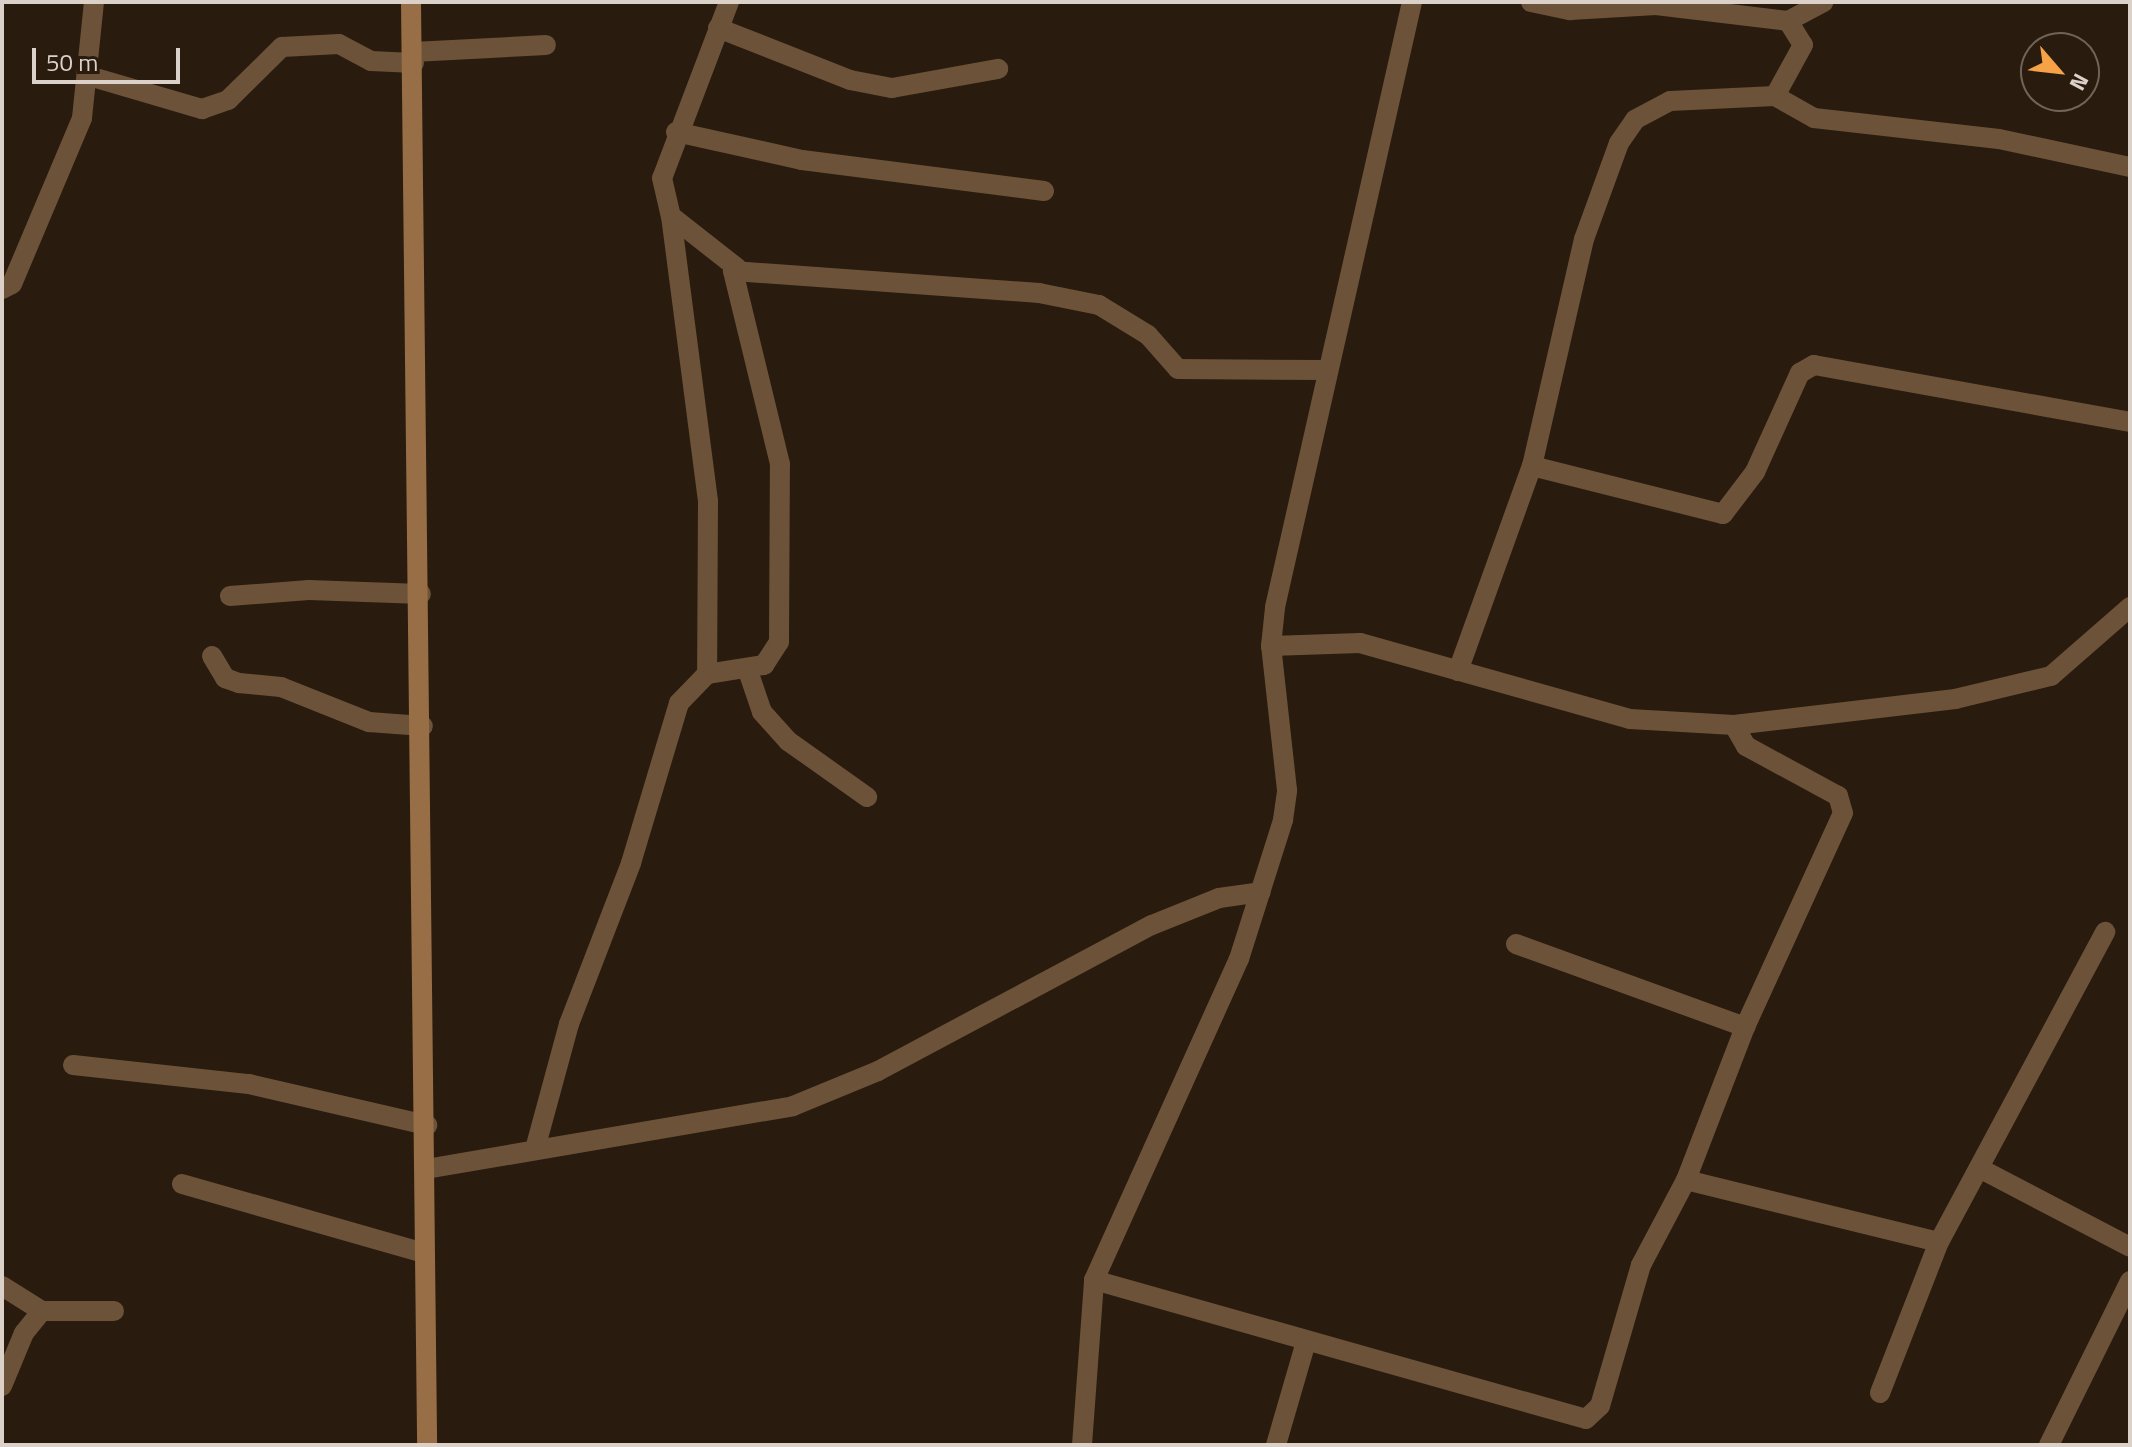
<!DOCTYPE html>
<style>
body{margin:0}
#map{position:relative;width:2132px;height:1447px;overflow:hidden;background:#291b0e;font-family:"Titillium Web",sans-serif}
div>[style]{position:absolute}
.minor>*{height:20px;margin:-10px;padding:0 10px;transform-origin:10px;border-radius:10px;background:#6c5239}
.secondary>*{height:20px;margin:-10px;padding:0 10px;transform-origin:10px;border-radius:10px;background:#976e46}
span{translate:-50% -50%;white-space:nowrap;text-align:center;line-height:1.15;-webkit-text-stroke:7px #291b0e;paint-order:stroke}
.frame{position:absolute;inset:0;border:4px solid #dbd1c8;pointer-events:none}
.north{position:absolute;left:2020px;top:32px;width:80px;height:80px;box-sizing:border-box;background:#291b0e;border:2px solid #706458;border-radius:50%;rotate:118deg;font-size:22px;font-weight:700;line-height:32px;text-align:center;color:#dbd1c8}
.north::after{content:'';display:block;margin:auto;width:28px;height:36px;background:#f6a247;clip-path:polygon(50% 0,100% 100%,50% 72%,0 100%)}
.scale{position:absolute;left:32px;top:48px;width:148px;height:36px;box-sizing:border-box;border:4px solid #dbd1c8;border-top:0;padding-left:10px;font-size:24px;line-height:28px;white-space:nowrap;color:#dbd1c8;-webkit-text-stroke:6px #291b0e;paint-order:stroke}
</style>
<div id="map">
<div class="minor">
<div style="left:729px;top:2px;width:188px;rotate:110.8deg"></div>
<div style="left:662px;top:178px;width:39px;rotate:77deg"></div>
<div style="left:671px;top:216px;width:84px;rotate:38.2deg"></div>
<div style="left:1531px;top:2px;width:40px;rotate:12deg"></div>
<div style="left:1570px;top:10px;width:86px;rotate:-3.3deg"></div>
<div style="left:1656px;top:5px;width:133px;rotate:6.9deg"></div>
<div style="left:1788px;top:21px;width:28px;rotate:58deg"></div>
<div style="left:1803px;top:45px;width:58px;rotate:118.8deg"></div>
<div style="left:1775px;top:96px;width:105px;rotate:177.3deg"></div>
<div style="left:1670px;top:101px;width:40px;rotate:152deg"></div>
<div style="left:1635px;top:120px;width:28px;rotate:125deg"></div>
<div style="left:1619px;top:143px;width:102px;rotate:110deg"></div>
<div style="left:1584px;top:239px;width:233px;rotate:102.9deg"></div>
<div style="left:1788px;top:21px;width:40px;rotate:-28deg"></div>
<div style="left:718px;top:28px;width:142px;rotate:21.5deg"></div>
<div style="left:850px;top:80px;width:43px;rotate:10.8deg"></div>
<div style="left:892px;top:88px;width:108px;rotate:-10.2deg"></div>
<div style="left:413px;top:52px;width:133px;rotate:-3deg"></div>
<div style="left:89px;top:76px;width:118px;rotate:16.3deg"></div>
<div style="left:202px;top:109px;width:28px;rotate:-19deg"></div>
<div style="left:228px;top:100px;width:76px;rotate:-44.5deg"></div>
<div style="left:282px;top:47px;width:57px;rotate:-3deg"></div>
<div style="left:339px;top:44px;width:36px;rotate:28deg"></div>
<div style="left:371px;top:61px;width:43px;rotate:2.7deg"></div>
<div style="left:1775px;top:96px;width:45px;rotate:29.4deg"></div>
<div style="left:1814px;top:118px;width:186px;rotate:6.5deg"></div>
<div style="left:1999px;top:139px;width:134px;rotate:12.1deg"></div>
<div style="left:676px;top:132px;width:129px;rotate:12.5deg"></div>
<div style="left:802px;top:160px;width:244px;rotate:7.3deg"></div>
<div style="left:671px;top:216px;width:287px;rotate:82.6deg"></div>
<div style="left:708px;top:501px;width:173px;rotate:90.3deg"></div>
<div style="left:2px;top:289px;width:11px;rotate:-27deg"></div>
<div style="left:12px;top:284px;width:180px;rotate:-67.1deg"></div>
<div style="left:82px;top:118px;width:117px;rotate:-84.1deg"></div>
<div style="left:230px;top:596px;width:79px;rotate:-4.3deg"></div>
<div style="left:309px;top:590px;width:112px;rotate:2deg"></div>
<div style="left:1271px;top:646px;width:89px;rotate:-1.9deg"></div>
<div style="left:1360px;top:643px;width:280px;rotate:15.7deg"></div>
<div style="left:1630px;top:719px;width:104px;rotate:3.3deg"></div>
<div style="left:1734px;top:725px;width:223px;rotate:-6.7deg"></div>
<div style="left:1955px;top:699px;width:99px;rotate:-13.5deg"></div>
<div style="left:2051px;top:676px;width:105px;rotate:-41.1deg"></div>
<div style="left:212px;top:656px;width:26px;rotate:59deg"></div>
<div style="left:225px;top:678px;width:15px;rotate:20deg"></div>
<div style="left:239px;top:683px;width:42px;rotate:5.4deg"></div>
<div style="left:281px;top:687px;width:95px;rotate:21.7deg"></div>
<div style="left:369px;top:722px;width:54px;rotate:4.2deg"></div>
<div style="left:748px;top:671px;width:43px;rotate:71.1deg"></div>
<div style="left:762px;top:712px;width:39px;rotate:48deg"></div>
<div style="left:788px;top:741px;width:97px;rotate:35.3deg"></div>
<div style="left:1458px;top:671px;width:218px;rotate:-70.2deg"></div>
<div style="left:1532px;top:466px;width:197px;rotate:14.1deg"></div>
<div style="left:1723px;top:514px;width:53px;rotate:-52.7deg"></div>
<div style="left:1755px;top:472px;width:109px;rotate:-65.6deg"></div>
<div style="left:1800px;top:373px;width:16px;rotate:-30deg"></div>
<div style="left:1814px;top:365px;width:321px;rotate:10.2deg"></div>
<div style="left:1516px;top:944px;width:244px;rotate:19.9deg"></div>
<div style="left:73px;top:1065px;width:177px;rotate:6.2deg"></div>
<div style="left:249px;top:1084px;width:183px;rotate:13deg"></div>
<div style="left:535px;top:1149px;width:130px;rotate:-74.8deg"></div>
<div style="left:569px;top:1024px;width:173px;rotate:-68.9deg"></div>
<div style="left:631px;top:863px;width:167px;rotate:-73.3deg"></div>
<div style="left:679px;top:703px;width:40px;rotate:-46deg"></div>
<div style="left:707px;top:674px;width:58px;rotate:-9deg"></div>
<div style="left:764px;top:665px;width:27px;rotate:-57deg"></div>
<div style="left:779px;top:642px;width:178px;rotate:-89.7deg"></div>
<div style="left:780px;top:464px;width:199px;rotate:-103.7deg"></div>
<div style="left:733px;top:271px;width:307px;rotate:4.1deg"></div>
<div style="left:1039px;top:293px;width:61px;rotate:11.3deg"></div>
<div style="left:1099px;top:305px;width:57px;rotate:31.5deg"></div>
<div style="left:1148px;top:335px;width:45px;rotate:48.6deg"></div>
<div style="left:1178px;top:369px;width:149px;rotate:0.4deg"></div>
<div style="left:1979px;top:1168px;width:170px;rotate:27.6deg"></div>
<div style="left:426px;top:1169px;width:372px;rotate:-9.7deg"></div>
<div style="left:793px;top:1106px;width:92px;rotate:-22.4deg"></div>
<div style="left:878px;top:1071px;width:310px;rotate:-28.1deg"></div>
<div style="left:1152px;top:925px;width:72px;rotate:-21.9deg"></div>
<div style="left:1219px;top:898px;width:42px;rotate:-8.1deg"></div>
<div style="left:1686px;top:1180px;width:260px;rotate:13.8deg"></div>
<div style="left:182px;top:1184px;width:252px;rotate:15.9deg"></div>
<div style="left:1094px;top:1280px;width:511px;rotate:15.78deg"></div>
<div style="left:1586px;top:1419px;width:19px;rotate:-43deg"></div>
<div style="left:1600px;top:1406px;width:147px;rotate:-73.8deg"></div>
<div style="left:1641px;top:1265px;width:96px;rotate:-62.1deg"></div>
<div style="left:1686px;top:1180px;width:164px;rotate:-68.9deg"></div>
<div style="left:1745px;top:1027px;width:235px;rotate:-65.4deg"></div>
<div style="left:1843px;top:813px;width:18px;rotate:-106deg"></div>
<div style="left:1838px;top:796px;width:105px;rotate:-151.5deg"></div>
<div style="left:1746px;top:746px;width:24px;rotate:-120deg"></div>
<div style="left:2px;top:1286px;width:47px;rotate:32deg"></div>
<div style="left:2px;top:1386px;width:57px;rotate:-67.5deg"></div>
<div style="left:24px;top:1333px;width:28px;rotate:-51deg"></div>
<div style="left:42px;top:1311px;width:72px"></div>
<div style="left:1880px;top:1393px;width:162px;rotate:-68.7deg"></div>
<div style="left:1939px;top:1242px;width:352px;rotate:-61.8deg"></div>
<div style="left:1082px;top:1445px;width:165px;rotate:-85.8deg"></div>
<div style="left:1094px;top:1280px;width:352px;rotate:-65.7deg"></div>
<div style="left:1239px;top:959px;width:146px;rotate:-72.4deg"></div>
<div style="left:1283px;top:820px;width:30px;rotate:-82deg"></div>
<div style="left:1287px;top:790px;width:145px;rotate:-96.3deg"></div>
<div style="left:1271px;top:646px;width:39px;rotate:-84deg"></div>
<div style="left:1275px;top:607px;width:620px;rotate:-77.24deg"></div>
<div style="left:1276px;top:1445px;width:104px;rotate:-73.8deg"></div>
<div style="left:2049px;top:1445px;width:183px;rotate:-63.7deg"></div>
</div>
<div class="secondary">
<div style="left:411px;top:2px;width:1443px;rotate:89.36deg"></div>
</div>
<div class="frame"></div>
<div class="north">N</div>
<div class="scale">50 m</div>
</div>
